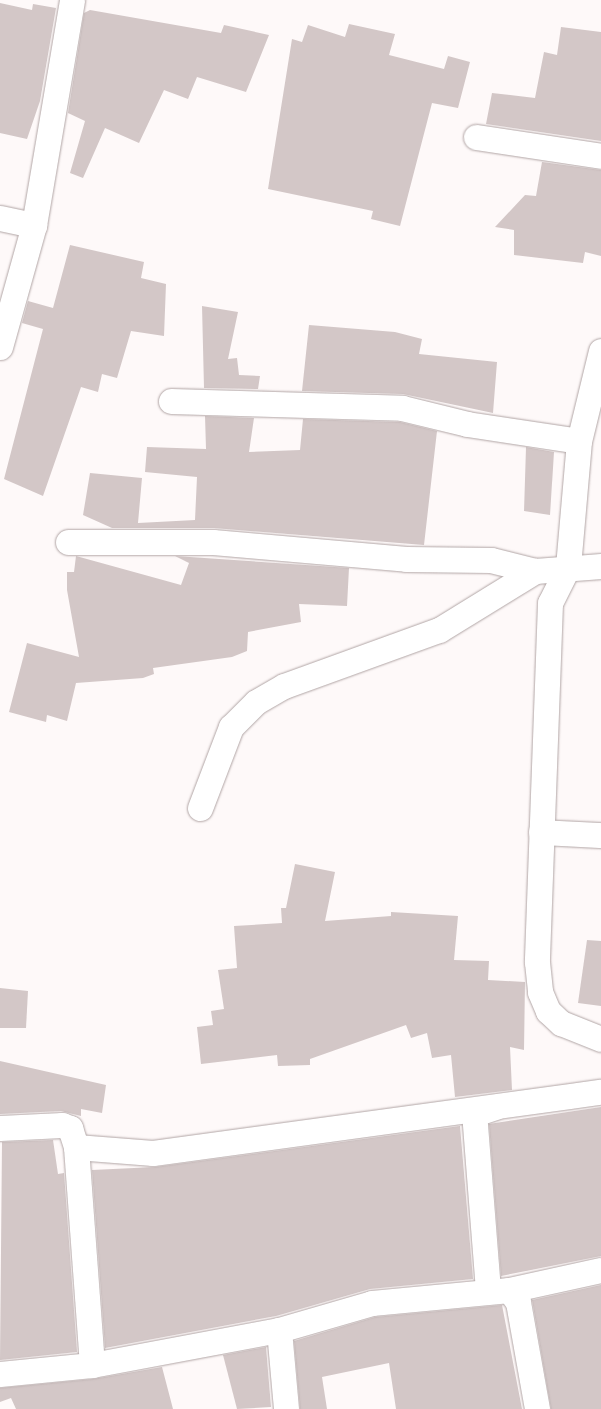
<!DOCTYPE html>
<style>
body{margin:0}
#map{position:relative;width:601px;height:1409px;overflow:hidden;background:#fef9f9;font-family:Cabin,sans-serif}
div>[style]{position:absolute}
.building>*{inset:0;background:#d3c7c7}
.roads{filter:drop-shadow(0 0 1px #b1a5a5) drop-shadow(0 0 1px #b1a5a5)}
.minor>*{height:25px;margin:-12.5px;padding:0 12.5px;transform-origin:12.5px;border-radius:12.5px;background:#fff}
span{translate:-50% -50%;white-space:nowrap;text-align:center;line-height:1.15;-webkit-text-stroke:5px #fef9f9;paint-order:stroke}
</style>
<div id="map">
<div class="building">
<div style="clip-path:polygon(0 3px,32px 10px,33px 4px,56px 8px,40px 101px,27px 139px,0 133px)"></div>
<div style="clip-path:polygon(90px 10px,221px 33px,224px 25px,269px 35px,246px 92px,197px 77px,188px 99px,164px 90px,139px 143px,105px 128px,83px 178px,70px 173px,85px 121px,68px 113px,84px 13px)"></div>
<div style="clip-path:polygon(349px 24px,395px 34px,389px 55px,444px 69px,448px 56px,470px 62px,458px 108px,432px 103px,400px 226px,371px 219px,373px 211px,268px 189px,292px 39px,302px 42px,308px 25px,345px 37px)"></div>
<div style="clip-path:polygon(561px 27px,601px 32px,601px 141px,486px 124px,492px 93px,535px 98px,544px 52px,557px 55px)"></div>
<div style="clip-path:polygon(542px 162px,601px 170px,601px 256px,585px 252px,583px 263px,514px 255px,514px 230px,495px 227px,525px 195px,536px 196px)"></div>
<div style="clip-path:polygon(70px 245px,144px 262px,141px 278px,166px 284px,164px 336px,131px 331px,117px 378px,102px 374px,98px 392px,81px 387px,43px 496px,4px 479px,43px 329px,22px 323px,28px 301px,53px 308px)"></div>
<div style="clip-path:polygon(202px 306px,238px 312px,228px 359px,237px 358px,239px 375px,260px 376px,258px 389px,204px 388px)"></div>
<div style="clip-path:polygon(309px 325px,395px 332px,422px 339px,419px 354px,497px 362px,493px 413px,403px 394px,302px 391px)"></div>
<div style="clip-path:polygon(205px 416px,254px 418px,249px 452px,300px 450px,303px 419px,400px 422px,437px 431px,424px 545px,214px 528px,112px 528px,83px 515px,90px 473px,142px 478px,138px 523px,195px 520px,197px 477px,145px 472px,147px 447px,206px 449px)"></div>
<div style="clip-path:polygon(526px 447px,554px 452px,550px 515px,524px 511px)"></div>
<div style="clip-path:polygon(76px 556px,181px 585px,189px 563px,175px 556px,349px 568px,347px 606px,299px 604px,301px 622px,248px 632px,247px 651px,232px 657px,153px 668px,154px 674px,143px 678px,76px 683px,67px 721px,47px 715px,46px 722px,9px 712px,27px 643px,79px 657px,67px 590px,67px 572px,74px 572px)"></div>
<div style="clip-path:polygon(295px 864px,335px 872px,325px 921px,391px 916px,391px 912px,458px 916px,454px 960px,489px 961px,488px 980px,525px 982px,524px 1050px,510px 1047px,512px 1090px,455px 1097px,451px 1055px,432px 1058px,427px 1033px,411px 1038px,406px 1025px,310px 1059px,310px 1065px,278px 1066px,277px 1055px,201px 1064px,197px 1027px,213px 1025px,211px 1011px,224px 1009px,218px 970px,237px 968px,234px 926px,282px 923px,281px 908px,286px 908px)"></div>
<div style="clip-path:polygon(587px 940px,601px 941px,601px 1006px,578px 1003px)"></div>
<div style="clip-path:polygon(0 988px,28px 991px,26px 1028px,0 1028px)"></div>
<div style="clip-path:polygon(0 1061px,106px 1085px,102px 1113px,81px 1109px,81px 1116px,61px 1111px,0 1114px)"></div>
<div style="clip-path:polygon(601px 1107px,601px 1256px,501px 1276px,489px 1124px)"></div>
<div style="clip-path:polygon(460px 1126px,473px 1279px,370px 1289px,276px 1316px,105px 1348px,92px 1170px,155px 1167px)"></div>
<div style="clip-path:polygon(53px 1140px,58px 1174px,64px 1173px,77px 1352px,0 1360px,2px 1142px)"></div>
<div style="clip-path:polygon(601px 1285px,601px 1409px,551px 1409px,532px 1300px)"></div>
<div style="clip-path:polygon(502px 1305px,522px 1409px,396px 1409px,389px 1363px,322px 1377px,327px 1409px,300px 1409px,294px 1341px,375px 1317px)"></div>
<div style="clip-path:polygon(266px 1347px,271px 1407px,237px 1409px,223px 1355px)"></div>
<div style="clip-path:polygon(162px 1367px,173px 1409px,16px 1409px,11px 1398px,0 1402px,0 1388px,93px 1379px)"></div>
</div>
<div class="roads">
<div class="minor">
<div style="left:476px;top:137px;width:126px;rotate:8.6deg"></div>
<div style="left:0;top:218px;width:35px;rotate:12deg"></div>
<div style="left:0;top:347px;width:127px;rotate:-74.4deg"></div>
<div style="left:34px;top:225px;width:228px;rotate:-80.4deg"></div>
<div style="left:601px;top:351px;width:93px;rotate:103.7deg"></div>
<div style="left:579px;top:441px;width:126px;rotate:95deg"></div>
<div style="left:568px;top:567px;width:40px;rotate:116.6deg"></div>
<div style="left:550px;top:603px;width:359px;rotate:92.1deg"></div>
<div style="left:537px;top:962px;width:30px;rotate:84deg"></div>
<div style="left:540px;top:992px;width:21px;rotate:67deg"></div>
<div style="left:548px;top:1011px;width:18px;rotate:43deg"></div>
<div style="left:561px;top:1023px;width:43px;rotate:21.8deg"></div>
<div style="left:171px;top:401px;width:231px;rotate:1.7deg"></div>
<div style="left:402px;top:408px;width:67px;rotate:13.8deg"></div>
<div style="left:467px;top:424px;width:113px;rotate:8.6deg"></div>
<div style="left:68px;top:542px;width:145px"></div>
<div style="left:213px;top:542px;width:194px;rotate:5deg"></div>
<div style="left:406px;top:559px;width:85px;rotate:0.7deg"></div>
<div style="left:491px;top:560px;width:45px;rotate:14deg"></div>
<div style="left:535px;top:571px;width:66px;rotate:-4.3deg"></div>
<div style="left:200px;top:808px;width:87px;rotate:-69.1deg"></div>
<div style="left:231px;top:727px;width:35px;rotate:-45deg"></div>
<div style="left:256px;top:702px;width:32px;rotate:-30deg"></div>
<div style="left:284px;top:686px;width:165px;rotate:-19.9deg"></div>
<div style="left:439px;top:630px;width:113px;rotate:-31.6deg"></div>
<div style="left:541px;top:832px;width:60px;rotate:2.9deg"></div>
<div style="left:0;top:1128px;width:62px;rotate:-2.8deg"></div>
<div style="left:62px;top:1125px;width:9px;rotate:21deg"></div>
<div style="left:70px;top:1128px;width:20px;rotate:72deg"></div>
<div style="left:488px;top:1290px;width:177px;rotate:-94.5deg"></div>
<div style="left:474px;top:1114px;width:23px;rotate:-18deg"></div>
<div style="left:509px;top:1290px;width:94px;rotate:-12.3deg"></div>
<div style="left:279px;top:1330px;width:79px;rotate:84.9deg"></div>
<div style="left:92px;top:1365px;width:219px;rotate:-94.2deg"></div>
<div style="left:76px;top:1147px;width:77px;rotate:4.5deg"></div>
<div style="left:153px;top:1153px;width:452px;rotate:-7.8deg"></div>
<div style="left:0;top:1374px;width:92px;rotate:-5.6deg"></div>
<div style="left:92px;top:1365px;width:190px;rotate:-10.6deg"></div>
<div style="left:279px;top:1330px;width:97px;rotate:-16.2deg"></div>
<div style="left:372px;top:1303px;width:138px;rotate:-5.4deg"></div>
<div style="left:509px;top:1290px;width:15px;rotate:53deg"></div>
<div style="left:518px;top:1302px;width:109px;rotate:79.9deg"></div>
</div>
</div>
</div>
